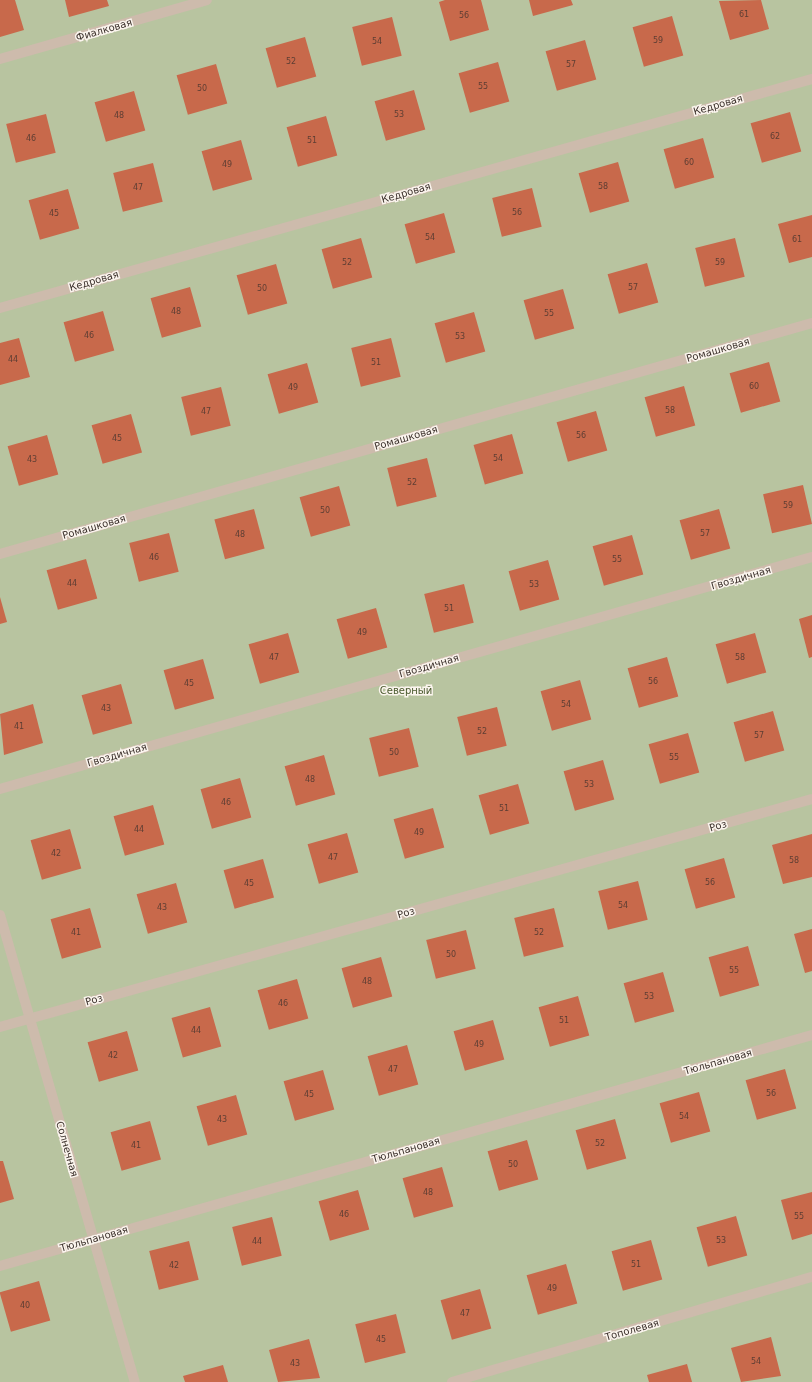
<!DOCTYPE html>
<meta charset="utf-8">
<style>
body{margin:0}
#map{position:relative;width:812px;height:1382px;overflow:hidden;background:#f4ebe1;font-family:"DejaVu Sans",sans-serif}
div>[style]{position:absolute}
.green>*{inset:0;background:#b8c4a0;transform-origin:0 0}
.building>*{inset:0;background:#c8694b;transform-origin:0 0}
.minor>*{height:10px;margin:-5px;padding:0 5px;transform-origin:5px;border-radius:5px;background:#cdbbac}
span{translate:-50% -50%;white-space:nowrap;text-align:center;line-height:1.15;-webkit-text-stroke:3px #fbf5ee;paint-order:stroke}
.number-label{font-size:8px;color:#5e3e33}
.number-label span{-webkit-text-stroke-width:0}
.street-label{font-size:10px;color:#3b302b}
.park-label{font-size:10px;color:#4a5a2e}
</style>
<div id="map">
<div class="green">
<div style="left:0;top:0;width:812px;height:1382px"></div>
</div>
<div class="building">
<div style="clip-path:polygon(0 0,15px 0,24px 30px,0 37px)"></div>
<div style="clip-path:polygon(65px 0,107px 0,109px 6px,69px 17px)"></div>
<div style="clip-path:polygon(445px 0,481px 0,489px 30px,450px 41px,439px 2px)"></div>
<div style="clip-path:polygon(529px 0,571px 0,573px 5px,533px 16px)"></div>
<div style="clip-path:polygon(761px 0,769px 29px,730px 40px,719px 1px)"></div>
<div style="left:672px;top:16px;width:41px;height:41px;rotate:74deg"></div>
<div style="left:392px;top:17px;width:40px;height:41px;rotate:76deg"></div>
<div style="left:305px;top:37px;width:41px;height:41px;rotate:74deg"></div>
<div style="left:585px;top:40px;width:41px;height:41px;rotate:74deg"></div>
<div style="left:498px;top:62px;width:41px;height:41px;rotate:74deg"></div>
<div style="left:216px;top:64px;width:41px;height:41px;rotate:74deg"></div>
<div style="left:414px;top:90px;width:41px;height:41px;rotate:74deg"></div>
<div style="left:134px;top:91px;width:41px;height:41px;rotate:74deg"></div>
<div style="left:790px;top:112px;width:41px;height:41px;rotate:74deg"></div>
<div style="left:46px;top:114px;width:40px;height:41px;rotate:76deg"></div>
<div style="left:326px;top:116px;width:41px;height:41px;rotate:74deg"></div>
<div style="left:703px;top:138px;width:41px;height:41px;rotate:74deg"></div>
<div style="left:241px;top:140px;width:41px;height:41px;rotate:74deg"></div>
<div style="left:618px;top:162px;width:41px;height:41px;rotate:74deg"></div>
<div style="left:153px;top:163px;width:40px;height:41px;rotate:76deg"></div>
<div style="left:532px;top:188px;width:40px;height:41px;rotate:76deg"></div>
<div style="left:68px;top:189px;width:41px;height:41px;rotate:74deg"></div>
<div style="left:444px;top:213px;width:41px;height:41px;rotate:74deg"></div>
<div style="clip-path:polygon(812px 215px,812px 257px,789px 263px,778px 224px)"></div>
<div style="left:361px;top:238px;width:41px;height:41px;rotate:74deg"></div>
<div style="left:735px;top:238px;width:40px;height:41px;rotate:76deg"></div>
<div style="left:647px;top:263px;width:41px;height:41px;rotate:74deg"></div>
<div style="left:276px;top:264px;width:41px;height:41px;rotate:74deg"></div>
<div style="left:190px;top:287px;width:41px;height:41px;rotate:74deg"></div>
<div style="left:563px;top:289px;width:41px;height:41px;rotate:74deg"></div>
<div style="left:103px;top:311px;width:41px;height:41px;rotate:74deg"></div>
<div style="left:474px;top:312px;width:41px;height:41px;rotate:74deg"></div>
<div style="clip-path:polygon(19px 338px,30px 377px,0 385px,0 343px)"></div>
<div style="left:391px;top:338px;width:40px;height:41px;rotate:76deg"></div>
<div style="left:769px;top:362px;width:41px;height:41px;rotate:74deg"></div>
<div style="left:307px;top:363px;width:41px;height:41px;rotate:74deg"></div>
<div style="left:684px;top:386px;width:41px;height:41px;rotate:74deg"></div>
<div style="left:221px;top:387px;width:40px;height:41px;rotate:76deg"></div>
<div style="left:596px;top:411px;width:41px;height:41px;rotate:74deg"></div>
<div style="left:131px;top:414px;width:40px;height:41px;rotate:74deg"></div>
<div style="left:512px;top:434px;width:41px;height:40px;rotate:74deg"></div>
<div style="left:47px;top:435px;width:41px;height:41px;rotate:74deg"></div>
<div style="left:427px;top:458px;width:40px;height:41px;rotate:76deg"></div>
<div style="left:803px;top:485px;width:40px;height:41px;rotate:77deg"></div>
<div style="left:339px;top:486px;width:41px;height:41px;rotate:74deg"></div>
<div style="left:254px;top:509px;width:41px;height:41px;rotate:75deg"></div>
<div style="left:719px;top:509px;width:41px;height:41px;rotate:74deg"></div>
<div style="left:169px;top:533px;width:40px;height:41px;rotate:76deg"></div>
<div style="left:632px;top:535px;width:41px;height:41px;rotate:74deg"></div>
<div style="left:86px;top:559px;width:41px;height:41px;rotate:74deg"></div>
<div style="left:548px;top:560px;width:41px;height:41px;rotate:74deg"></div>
<div style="left:464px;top:584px;width:40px;height:41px;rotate:76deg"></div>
<div style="clip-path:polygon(0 597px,7px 622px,0 624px)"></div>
<div style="left:376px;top:608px;width:41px;height:41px;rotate:74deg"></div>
<div style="clip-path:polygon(812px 615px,812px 657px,809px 658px,799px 619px)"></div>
<div style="left:288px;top:633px;width:41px;height:41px;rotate:74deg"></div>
<div style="left:755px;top:633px;width:41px;height:41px;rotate:74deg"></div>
<div style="left:667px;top:657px;width:41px;height:41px;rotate:74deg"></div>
<div style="left:203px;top:659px;width:41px;height:41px;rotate:74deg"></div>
<div style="left:580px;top:680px;width:41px;height:41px;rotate:74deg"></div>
<div style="left:121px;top:684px;width:41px;height:41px;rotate:74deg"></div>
<div style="clip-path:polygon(33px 704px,43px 743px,4px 755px,0 714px)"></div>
<div style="left:497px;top:707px;width:40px;height:41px;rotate:76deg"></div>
<div style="left:773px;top:711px;width:41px;height:41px;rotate:74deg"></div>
<div style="left:409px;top:728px;width:40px;height:41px;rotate:76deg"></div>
<div style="left:688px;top:733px;width:41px;height:41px;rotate:74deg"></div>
<div style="left:324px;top:755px;width:41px;height:41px;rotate:74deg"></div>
<div style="left:603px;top:760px;width:41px;height:41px;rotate:74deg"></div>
<div style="left:240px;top:778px;width:41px;height:41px;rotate:74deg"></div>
<div style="left:518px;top:784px;width:41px;height:41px;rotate:74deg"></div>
<div style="left:153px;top:805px;width:41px;height:41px;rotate:74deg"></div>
<div style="left:433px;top:808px;width:41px;height:41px;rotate:74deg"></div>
<div style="left:70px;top:829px;width:41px;height:41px;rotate:74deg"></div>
<div style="left:347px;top:833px;width:41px;height:41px;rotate:74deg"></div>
<div style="clip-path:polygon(812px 834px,812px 877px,783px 884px,772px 845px)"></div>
<div style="left:724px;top:858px;width:41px;height:41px;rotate:74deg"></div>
<div style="left:263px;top:859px;width:40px;height:41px;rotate:74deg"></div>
<div style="left:638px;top:881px;width:40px;height:41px;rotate:76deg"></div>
<div style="left:176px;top:883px;width:41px;height:41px;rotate:74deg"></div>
<div style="left:90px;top:908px;width:41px;height:41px;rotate:74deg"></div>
<div style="left:554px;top:908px;width:40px;height:41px;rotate:76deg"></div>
<div style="clip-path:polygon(812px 929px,812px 971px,805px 973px,794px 934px)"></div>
<div style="left:466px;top:930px;width:40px;height:41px;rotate:76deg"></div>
<div style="left:748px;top:946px;width:41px;height:41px;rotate:74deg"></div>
<div style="left:381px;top:957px;width:41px;height:41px;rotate:74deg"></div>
<div style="left:663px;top:972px;width:41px;height:41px;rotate:74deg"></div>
<div style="left:297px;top:979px;width:41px;height:41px;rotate:74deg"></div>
<div style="left:578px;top:996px;width:41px;height:41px;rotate:74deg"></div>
<div style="left:210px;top:1007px;width:41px;height:40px;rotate:74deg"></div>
<div style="left:493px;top:1020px;width:41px;height:41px;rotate:74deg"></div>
<div style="left:127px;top:1031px;width:41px;height:41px;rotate:74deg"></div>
<div style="left:407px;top:1045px;width:41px;height:41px;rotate:74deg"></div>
<div style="left:785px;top:1069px;width:41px;height:41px;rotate:74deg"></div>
<div style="left:323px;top:1070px;width:41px;height:41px;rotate:74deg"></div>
<div style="left:699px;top:1092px;width:41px;height:41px;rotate:74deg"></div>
<div style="left:236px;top:1095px;width:41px;height:41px;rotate:74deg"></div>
<div style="left:615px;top:1119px;width:41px;height:41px;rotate:74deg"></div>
<div style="left:150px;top:1121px;width:40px;height:41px;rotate:74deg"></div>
<div style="left:527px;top:1140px;width:41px;height:41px;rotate:74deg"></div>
<div style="clip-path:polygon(0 1161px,3px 1161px,14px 1199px,0 1203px)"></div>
<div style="left:442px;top:1167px;width:41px;height:41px;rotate:74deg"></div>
<div style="left:358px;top:1190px;width:41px;height:41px;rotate:74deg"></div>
<div style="clip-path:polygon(812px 1192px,812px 1234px,792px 1240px,781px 1200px)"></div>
<div style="left:736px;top:1216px;width:41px;height:41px;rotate:74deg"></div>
<div style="left:272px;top:1217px;width:40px;height:41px;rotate:76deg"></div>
<div style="left:651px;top:1240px;width:41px;height:41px;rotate:74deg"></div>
<div style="left:189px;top:1241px;width:40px;height:41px;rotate:76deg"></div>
<div style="left:566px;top:1264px;width:41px;height:41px;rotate:74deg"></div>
<div style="left:39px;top:1281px;width:41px;height:41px;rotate:74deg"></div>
<div style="left:480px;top:1289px;width:41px;height:41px;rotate:74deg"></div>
<div style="left:396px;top:1314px;width:40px;height:42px;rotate:76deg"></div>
<div style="clip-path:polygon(771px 1337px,781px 1376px,741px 1382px,731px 1348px)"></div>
<div style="clip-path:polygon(309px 1339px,320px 1378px,278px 1382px,269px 1350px)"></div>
<div style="clip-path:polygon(687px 1364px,692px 1382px,649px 1382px,647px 1375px)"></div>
<div style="clip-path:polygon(223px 1365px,228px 1382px,185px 1382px,183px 1376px)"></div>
</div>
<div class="minor">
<div style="left:0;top:59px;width:215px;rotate:-15.9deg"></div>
<div style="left:0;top:308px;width:844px;rotate:-15.75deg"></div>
<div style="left:0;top:554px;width:844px;rotate:-15.88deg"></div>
<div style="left:0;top:789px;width:844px;rotate:-15.95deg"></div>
<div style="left:0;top:915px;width:486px;rotate:73.9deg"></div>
<div style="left:0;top:1027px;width:843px;rotate:-15.68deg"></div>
<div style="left:0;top:1266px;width:844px;rotate:-15.88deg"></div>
<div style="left:452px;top:1382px;width:375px;rotate:-16.3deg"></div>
</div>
<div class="number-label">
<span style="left:744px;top:15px">61</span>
<span style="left:464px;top:16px">56</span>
<span style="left:658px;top:41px">59</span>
<span style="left:377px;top:42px">54</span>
<span style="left:291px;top:62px">52</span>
<span style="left:571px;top:65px">57</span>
<span style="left:483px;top:87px">55</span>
<span style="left:202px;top:89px">50</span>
<span style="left:399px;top:115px">53</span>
<span style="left:119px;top:116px">48</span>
<span style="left:775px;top:137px">62</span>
<span style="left:31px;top:139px">46</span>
<span style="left:312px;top:141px">51</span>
<span style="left:689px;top:163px">60</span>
<span style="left:227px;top:165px">49</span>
<span style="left:603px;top:187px">58</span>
<span style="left:138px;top:188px">47</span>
<span style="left:517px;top:213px">56</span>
<span style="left:54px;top:214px">45</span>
<span style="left:430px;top:238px">54</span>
<span style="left:797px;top:240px">61</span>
<span style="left:347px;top:263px">52</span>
<span style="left:720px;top:263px">59</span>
<span style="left:633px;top:288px">57</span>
<span style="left:262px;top:289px">50</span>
<span style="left:176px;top:312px">48</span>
<span style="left:549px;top:314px">55</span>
<span style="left:89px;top:336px">46</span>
<span style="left:460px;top:337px">53</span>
<span style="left:13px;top:360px">44</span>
<span style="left:376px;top:363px">51</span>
<span style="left:754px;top:387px">60</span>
<span style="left:293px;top:388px">49</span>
<span style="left:670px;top:411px">58</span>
<span style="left:206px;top:412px">47</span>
<span style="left:581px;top:436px">56</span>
<span style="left:117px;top:439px">45</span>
<span style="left:498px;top:459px">54</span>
<span style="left:32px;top:460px">43</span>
<span style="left:412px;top:483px">52</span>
<span style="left:788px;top:506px">59</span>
<span style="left:325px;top:511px">50</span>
<span style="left:705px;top:534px">57</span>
<span style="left:240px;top:535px">48</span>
<span style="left:154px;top:558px">46</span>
<span style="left:617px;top:560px">55</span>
<span style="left:72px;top:584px">44</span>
<span style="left:534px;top:585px">53</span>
<span style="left:449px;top:609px">51</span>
<span style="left:362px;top:633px">49</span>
<span style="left:274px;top:658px">47</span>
<span style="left:740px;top:658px">58</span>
<span style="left:653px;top:682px">56</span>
<span style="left:189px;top:684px">45</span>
<span style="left:566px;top:705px">54</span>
<span style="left:106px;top:709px">43</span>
<span style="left:19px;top:727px">41</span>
<span style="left:482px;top:732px">52</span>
<span style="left:759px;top:736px">57</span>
<span style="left:394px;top:753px">50</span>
<span style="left:674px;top:758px">55</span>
<span style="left:310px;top:780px">48</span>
<span style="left:589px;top:785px">53</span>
<span style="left:226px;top:803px">46</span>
<span style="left:504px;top:809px">51</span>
<span style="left:139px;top:830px">44</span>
<span style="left:419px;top:833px">49</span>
<span style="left:56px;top:854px">42</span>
<span style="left:333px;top:858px">47</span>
<span style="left:794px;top:861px">58</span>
<span style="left:710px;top:883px">56</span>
<span style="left:249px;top:884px">45</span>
<span style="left:623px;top:906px">54</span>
<span style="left:162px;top:908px">43</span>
<span style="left:76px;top:933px">41</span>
<span style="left:539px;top:933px">52</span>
<span style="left:451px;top:955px">50</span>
<span style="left:734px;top:971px">55</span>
<span style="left:367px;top:982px">48</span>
<span style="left:649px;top:997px">53</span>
<span style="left:283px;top:1004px">46</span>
<span style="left:564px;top:1021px">51</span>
<span style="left:196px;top:1031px">44</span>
<span style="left:479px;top:1045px">49</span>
<span style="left:113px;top:1056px">42</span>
<span style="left:393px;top:1070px">47</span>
<span style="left:771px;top:1094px">56</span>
<span style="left:309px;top:1095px">45</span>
<span style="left:684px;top:1117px">54</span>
<span style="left:222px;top:1120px">43</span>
<span style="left:600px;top:1144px">52</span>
<span style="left:136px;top:1146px">41</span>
<span style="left:513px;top:1165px">50</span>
<span style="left:428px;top:1193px">48</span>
<span style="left:344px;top:1215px">46</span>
<span style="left:799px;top:1217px">55</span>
<span style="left:721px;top:1241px">53</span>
<span style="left:257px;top:1242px">44</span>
<span style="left:636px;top:1265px">51</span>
<span style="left:174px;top:1266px">42</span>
<span style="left:552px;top:1289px">49</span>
<span style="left:25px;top:1306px">40</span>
<span style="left:465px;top:1314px">47</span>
<span style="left:381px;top:1340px">45</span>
<span style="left:756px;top:1362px">54</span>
<span style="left:295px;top:1364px">43</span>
</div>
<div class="street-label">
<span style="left:104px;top:30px;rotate:-16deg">Фиалковая</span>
<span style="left:718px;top:105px;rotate:-16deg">Кедровая</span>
<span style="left:406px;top:193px;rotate:-16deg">Кедровая</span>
<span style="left:94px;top:281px;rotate:-16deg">Кедровая</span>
<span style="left:718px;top:350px;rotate:-16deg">Ромашковая</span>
<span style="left:406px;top:438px;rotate:-16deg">Ромашковая</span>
<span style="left:94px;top:527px;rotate:-16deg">Ромашковая</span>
<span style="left:741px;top:578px;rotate:-16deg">Гвоздичная</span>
<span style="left:429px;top:666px;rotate:-16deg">Гвоздичная</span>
<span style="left:117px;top:755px;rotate:-16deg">Гвоздичная</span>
<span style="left:718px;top:826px;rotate:-16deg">Роз</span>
<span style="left:406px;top:913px;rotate:-16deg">Роз</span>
<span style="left:94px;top:1000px;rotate:-16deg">Роз</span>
<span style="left:718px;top:1062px;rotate:-16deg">Тюльпановая</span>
<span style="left:67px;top:1149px;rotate:74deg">Солнечная</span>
<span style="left:406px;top:1150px;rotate:-16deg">Тюльпановая</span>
<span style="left:94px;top:1239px;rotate:-16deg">Тюльпановая</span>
<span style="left:632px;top:1330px;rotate:-16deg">Тополевая</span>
</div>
<div class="park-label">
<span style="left:406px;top:691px">Северный</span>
</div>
</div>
